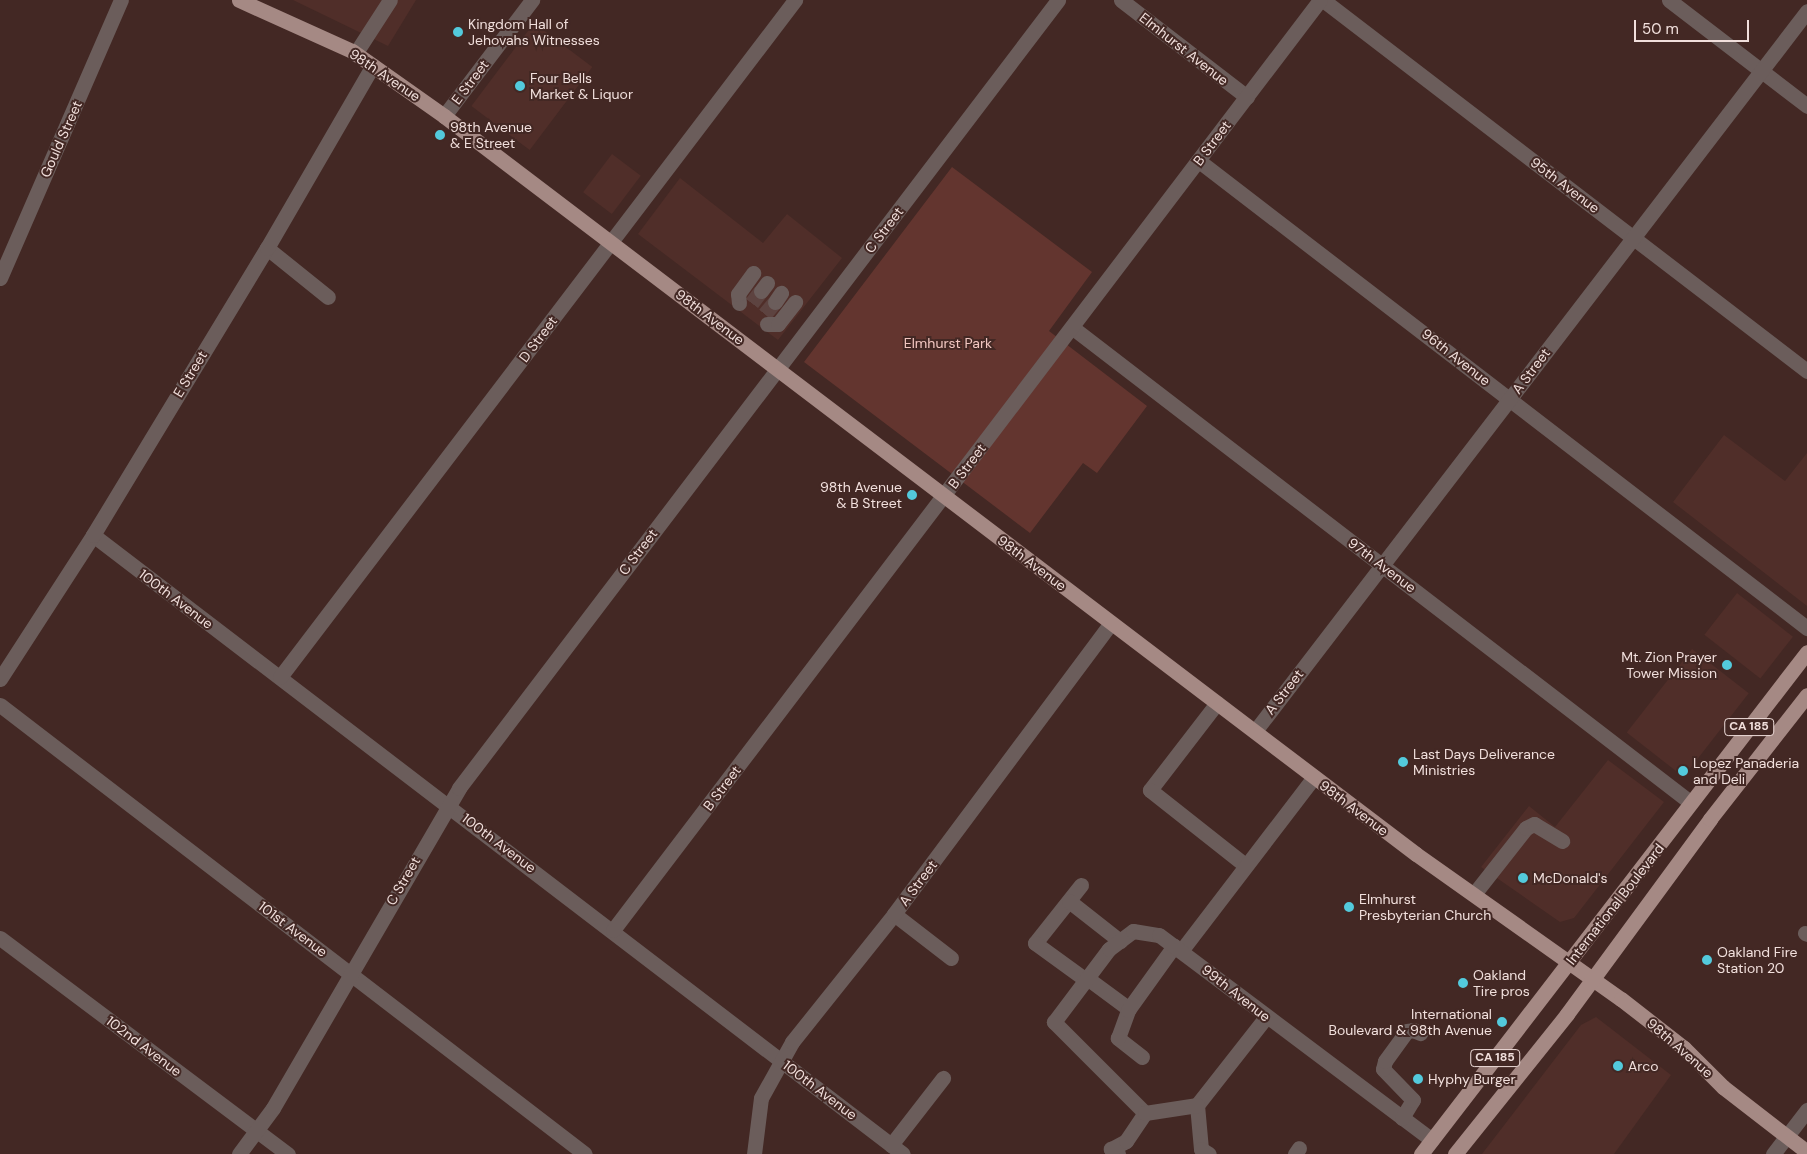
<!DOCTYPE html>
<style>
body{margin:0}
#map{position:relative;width:1807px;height:1154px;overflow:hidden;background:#432824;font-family:"DM Sans",sans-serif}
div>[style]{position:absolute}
.built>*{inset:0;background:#502e29;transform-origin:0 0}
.green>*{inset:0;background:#63352f}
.minor-tunnel>*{height:15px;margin-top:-7.5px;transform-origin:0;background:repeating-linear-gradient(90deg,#5d4340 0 15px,transparent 0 23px)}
.minor>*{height:15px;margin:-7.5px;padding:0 7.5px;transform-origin:7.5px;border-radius:7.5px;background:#6b5d5b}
.major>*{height:15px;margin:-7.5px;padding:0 7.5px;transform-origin:7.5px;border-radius:7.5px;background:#a58984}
.dots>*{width:14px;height:14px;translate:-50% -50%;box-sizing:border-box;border:2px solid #432824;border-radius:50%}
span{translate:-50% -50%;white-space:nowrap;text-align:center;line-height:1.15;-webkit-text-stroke:4px #432824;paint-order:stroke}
.shield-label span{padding:1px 4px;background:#432824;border:1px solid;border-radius:4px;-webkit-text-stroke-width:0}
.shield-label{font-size:12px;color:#f1dfdc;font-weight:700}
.poi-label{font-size:14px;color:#f1dfdc}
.left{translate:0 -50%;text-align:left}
.right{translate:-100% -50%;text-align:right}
.street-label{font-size:14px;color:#f1dfdc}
.park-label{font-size:14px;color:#f1c6c0}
.scale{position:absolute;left:1634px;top:20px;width:115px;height:22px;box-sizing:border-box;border:2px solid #f1dfdc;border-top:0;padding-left:6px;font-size:15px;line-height:18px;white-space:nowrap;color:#f1dfdc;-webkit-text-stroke:4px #432824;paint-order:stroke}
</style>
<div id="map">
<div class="built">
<div style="clip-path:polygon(293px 0,416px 0,388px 46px)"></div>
<div style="left:534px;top:23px;width:73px;height:104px;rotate:37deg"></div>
<div style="left:612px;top:154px;width:36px;height:48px;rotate:37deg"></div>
<div style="clip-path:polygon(680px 178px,763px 243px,787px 214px,842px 258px,778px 340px,638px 234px)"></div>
<div style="clip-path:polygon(1724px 435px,1785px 481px,1807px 453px,1807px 606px,1673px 502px)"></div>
<div style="left:1737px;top:593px;width:71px;height:53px;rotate:38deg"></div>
<div style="left:1692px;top:649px;width:72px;height:106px;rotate:38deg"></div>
<div style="clip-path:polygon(1608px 760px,1664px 802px,1574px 918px,1560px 922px,1481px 867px,1529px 806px,1555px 827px)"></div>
<div style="clip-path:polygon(1596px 1017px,1671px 1075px,1614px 1154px,1482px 1154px,1581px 1025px)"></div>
</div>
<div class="green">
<div style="clip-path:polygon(952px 167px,1092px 272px,1049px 331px,1147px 406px,1097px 473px,1083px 463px,1030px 533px,804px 362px)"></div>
</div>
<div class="minor-tunnel">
<div style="left:752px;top:303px;width:15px;rotate:-53deg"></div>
<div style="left:765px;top:314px;width:16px;rotate:-50deg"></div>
</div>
<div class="minor">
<div style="left:1121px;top:0;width:159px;rotate:37.6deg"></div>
<div style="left:1323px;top:0;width:610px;rotate:37.47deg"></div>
<div style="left:1669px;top:0;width:174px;rotate:37.5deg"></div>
<div style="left:355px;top:54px;width:64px;rotate:-57.1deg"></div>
<div style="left:444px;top:116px;width:146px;rotate:-52.8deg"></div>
<div style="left:1199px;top:161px;width:767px;rotate:37.53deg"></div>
<div style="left:267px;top:248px;width:78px;rotate:38.8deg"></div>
<div style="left:0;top:278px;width:303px;rotate:-66.5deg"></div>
<div style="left:761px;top:291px;width:10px;rotate:-53deg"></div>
<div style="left:775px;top:302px;width:11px;rotate:-56deg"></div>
<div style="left:739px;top:303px;width:9px;rotate:-96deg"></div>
<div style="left:738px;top:294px;width:26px;rotate:-54deg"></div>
<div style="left:767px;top:324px;width:11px"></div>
<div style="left:778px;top:324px;width:28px;rotate:-52deg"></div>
<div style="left:1073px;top:328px;width:778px;rotate:37.53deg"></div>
<div style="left:93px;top:535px;width:1019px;rotate:37.39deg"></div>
<div style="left:280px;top:677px;width:851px;rotate:-52.74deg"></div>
<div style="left:0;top:679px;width:171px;rotate:-57.1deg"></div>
<div style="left:93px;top:535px;width:336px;rotate:-58.8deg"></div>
<div style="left:267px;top:248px;width:211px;rotate:-59.9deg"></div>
<div style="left:1217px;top:703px;width:110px;rotate:127.6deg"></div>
<div style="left:1150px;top:790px;width:121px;rotate:38.3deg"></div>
<div style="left:0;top:705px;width:737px;rotate:37.51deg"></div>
<div style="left:1255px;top:731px;width:907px;rotate:-52.52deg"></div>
<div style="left:1081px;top:885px;width:74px;rotate:128.4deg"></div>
<div style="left:1035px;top:943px;width:63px;rotate:36deg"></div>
<div style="left:1474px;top:894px;width:84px;rotate:-51.8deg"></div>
<div style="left:1526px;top:828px;width:9px;rotate:-27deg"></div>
<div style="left:1534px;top:824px;width:33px;rotate:31deg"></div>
<div style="left:1069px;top:901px;width:65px;rotate:38.1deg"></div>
<div style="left:894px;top:914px;width:72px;rotate:37.7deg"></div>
<div style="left:613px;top:930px;width:1168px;rotate:-52.76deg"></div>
<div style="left:1805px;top:933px;width:2px;rotate:27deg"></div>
<div style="left:0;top:938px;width:360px;rotate:36.9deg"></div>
<div style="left:1181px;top:951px;width:219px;rotate:-52.6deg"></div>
<div style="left:1087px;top:978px;width:52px;rotate:36.4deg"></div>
<div style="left:1142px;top:1057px;width:31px;rotate:-142deg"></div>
<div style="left:1118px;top:1038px;width:30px;rotate:-70deg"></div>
<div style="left:1128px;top:1010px;width:79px;rotate:-54.3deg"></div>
<div style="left:1197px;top:1105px;width:112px;rotate:-51.9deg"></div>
<div style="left:1197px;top:1105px;width:44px;rotate:84.8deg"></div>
<div style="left:1201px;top:1149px;width:9px;rotate:32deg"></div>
<div style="left:1145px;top:1113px;width:129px;rotate:-135deg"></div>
<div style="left:1054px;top:1022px;width:91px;rotate:-53deg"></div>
<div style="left:1109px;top:949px;width:30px;rotate:-37deg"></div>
<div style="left:1133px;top:931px;width:26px;rotate:9deg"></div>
<div style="left:1159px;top:935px;width:341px;rotate:36.9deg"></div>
<div style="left:1402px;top:1118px;width:21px;rotate:-59deg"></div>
<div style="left:1413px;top:1100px;width:43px;rotate:-134.1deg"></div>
<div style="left:1383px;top:1069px;width:8px;rotate:-76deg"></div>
<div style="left:1385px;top:1061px;width:37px;rotate:-54deg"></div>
<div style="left:1407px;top:1031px;width:6px;rotate:-9deg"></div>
<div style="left:1413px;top:1030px;width:8px;rotate:23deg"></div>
<div style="left:891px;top:1145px;width:85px;rotate:-52.2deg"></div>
<div style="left:239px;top:1154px;width:57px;rotate:-53.5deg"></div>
<div style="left:273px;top:1108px;width:370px;rotate:-59.8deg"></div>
<div style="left:459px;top:788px;width:990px;rotate:-52.76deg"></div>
<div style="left:754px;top:1154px;width:56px;rotate:-82.9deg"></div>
<div style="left:761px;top:1098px;width:64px;rotate:-61deg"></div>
<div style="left:792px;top:1042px;width:164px;rotate:-51.4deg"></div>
<div style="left:894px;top:914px;width:363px;rotate:-53.3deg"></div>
<div style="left:1118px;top:1154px;width:9px;rotate:-144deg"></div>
<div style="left:1111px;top:1149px;width:17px;rotate:-28deg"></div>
<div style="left:1126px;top:1141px;width:34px;rotate:-56deg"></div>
<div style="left:1145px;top:1113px;width:53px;rotate:-8.7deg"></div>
<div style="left:1295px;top:1154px;width:7px;rotate:-56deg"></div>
<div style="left:1773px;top:1154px;width:56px;rotate:-52.3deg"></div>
</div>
<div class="major">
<div style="left:239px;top:0;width:124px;rotate:24.3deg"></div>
<div style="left:352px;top:51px;width:113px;rotate:35.2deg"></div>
<div style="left:444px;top:116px;width:1220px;rotate:37.21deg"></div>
<div style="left:1416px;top:854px;width:251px;rotate:35.3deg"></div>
<div style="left:1621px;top:999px;width:80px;rotate:37.9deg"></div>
<div style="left:1684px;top:1048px;width:55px;rotate:45deg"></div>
<div style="left:1723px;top:1087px;width:106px;rotate:37.7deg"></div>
<div style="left:1421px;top:1154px;width:633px;rotate:-52.44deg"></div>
<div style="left:1455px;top:1154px;width:179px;rotate:-51.3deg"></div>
<div style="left:1567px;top:1014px;width:242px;rotate:-53.7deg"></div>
<div style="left:1710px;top:819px;width:157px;rotate:-52deg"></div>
</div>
<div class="dots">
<div style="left:458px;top:32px;background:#53cadc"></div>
<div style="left:520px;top:86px;background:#53cadc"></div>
<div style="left:440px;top:135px;background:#53cadc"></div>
<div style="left:912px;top:495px;background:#53cadc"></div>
<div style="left:1727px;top:665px;background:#53cadc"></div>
<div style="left:1403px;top:762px;background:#53cadc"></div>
<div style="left:1683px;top:771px;background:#53cadc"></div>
<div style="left:1523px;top:878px;background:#53cadc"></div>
<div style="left:1349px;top:907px;background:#53cadc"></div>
<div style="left:1707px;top:960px;background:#53cadc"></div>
<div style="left:1463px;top:983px;background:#53cadc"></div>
<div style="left:1502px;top:1022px;background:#53cadc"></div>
<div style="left:1618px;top:1066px;background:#53cadc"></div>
<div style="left:1418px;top:1079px;background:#53cadc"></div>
</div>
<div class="shield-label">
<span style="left:1749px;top:727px">CA 185</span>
<span style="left:1495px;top:1058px">CA 185</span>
</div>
<div class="poi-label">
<span class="left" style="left:468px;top:32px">Kingdom Hall of<br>Jehovahs Witnesses</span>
<span class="left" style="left:530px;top:86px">Four Bells<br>Market &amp; Liquor</span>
<span class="left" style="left:450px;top:135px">98th Avenue<br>&amp; E Street</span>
<span class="right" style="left:902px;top:495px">98th Avenue<br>&amp; B Street</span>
<span class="right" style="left:1717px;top:665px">Mt. Zion Prayer<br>Tower Mission</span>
<span class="left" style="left:1413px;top:762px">Last Days Deliverance<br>Ministries</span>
<span class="left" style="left:1693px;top:771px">Lopez Panaderia<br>and Deli</span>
<span class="left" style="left:1533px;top:878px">McDonald's</span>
<span class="left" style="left:1359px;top:907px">Elmhurst<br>Presbyterian Church</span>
<span class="left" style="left:1717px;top:960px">Oakland Fire<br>Station 20</span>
<span class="left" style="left:1473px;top:983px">Oakland<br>Tire pros</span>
<span class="right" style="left:1492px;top:1022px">International<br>Boulevard &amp; 98th Avenue</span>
<span class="left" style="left:1628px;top:1066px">Arco</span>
<span class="left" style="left:1428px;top:1079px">Hyphy Burger</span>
</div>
<div class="street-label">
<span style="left:1184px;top:49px;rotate:38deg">Elmhurst Avenue</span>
<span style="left:385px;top:75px;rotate:34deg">98th Avenue</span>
<span style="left:470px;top:82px;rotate:-53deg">E Street</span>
<span style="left:61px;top:139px;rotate:-66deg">Gould Street</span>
<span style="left:1212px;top:143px;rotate:-53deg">B Street</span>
<span style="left:1565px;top:185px;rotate:37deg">95th Avenue</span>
<span style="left:884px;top:230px;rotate:-53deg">C Street</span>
<span style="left:710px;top:317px;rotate:37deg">98th Avenue</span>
<span style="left:538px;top:339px;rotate:-53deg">D Street</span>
<span style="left:1456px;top:357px;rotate:38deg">96th Avenue</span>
<span style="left:1531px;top:371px;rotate:-53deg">A Street</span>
<span style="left:190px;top:374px;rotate:-59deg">E Street</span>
<span style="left:967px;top:466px;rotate:-53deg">B Street</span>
<span style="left:638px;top:552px;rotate:-53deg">C Street</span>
<span style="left:1032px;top:563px;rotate:37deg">98th Avenue</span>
<span style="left:1382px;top:565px;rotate:37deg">97th Avenue</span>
<span style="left:176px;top:599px;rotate:37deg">100th Avenue</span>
<span style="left:1284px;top:692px;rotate:-52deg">A Street</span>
<span style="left:722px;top:788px;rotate:-53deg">B Street</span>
<span style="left:1354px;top:808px;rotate:37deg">98th Avenue</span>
<span style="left:499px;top:843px;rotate:37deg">100th Avenue</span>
<span style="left:403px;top:881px;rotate:-60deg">C Street</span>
<span style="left:918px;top:883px;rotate:-53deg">A Street</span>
<span style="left:1615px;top:904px;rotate:-52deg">International Boulevard</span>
<span style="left:293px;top:929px;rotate:37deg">101st Avenue</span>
<span style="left:1236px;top:993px;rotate:38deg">99th Avenue</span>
<span style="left:144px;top:1046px;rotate:37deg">102nd Avenue</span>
<span style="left:1680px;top:1048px;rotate:41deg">98th Avenue</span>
<span style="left:820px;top:1090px;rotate:37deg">100th Avenue</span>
</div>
<div class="park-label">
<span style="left:948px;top:343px">Elmhurst Park</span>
</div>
<div class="scale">50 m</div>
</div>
